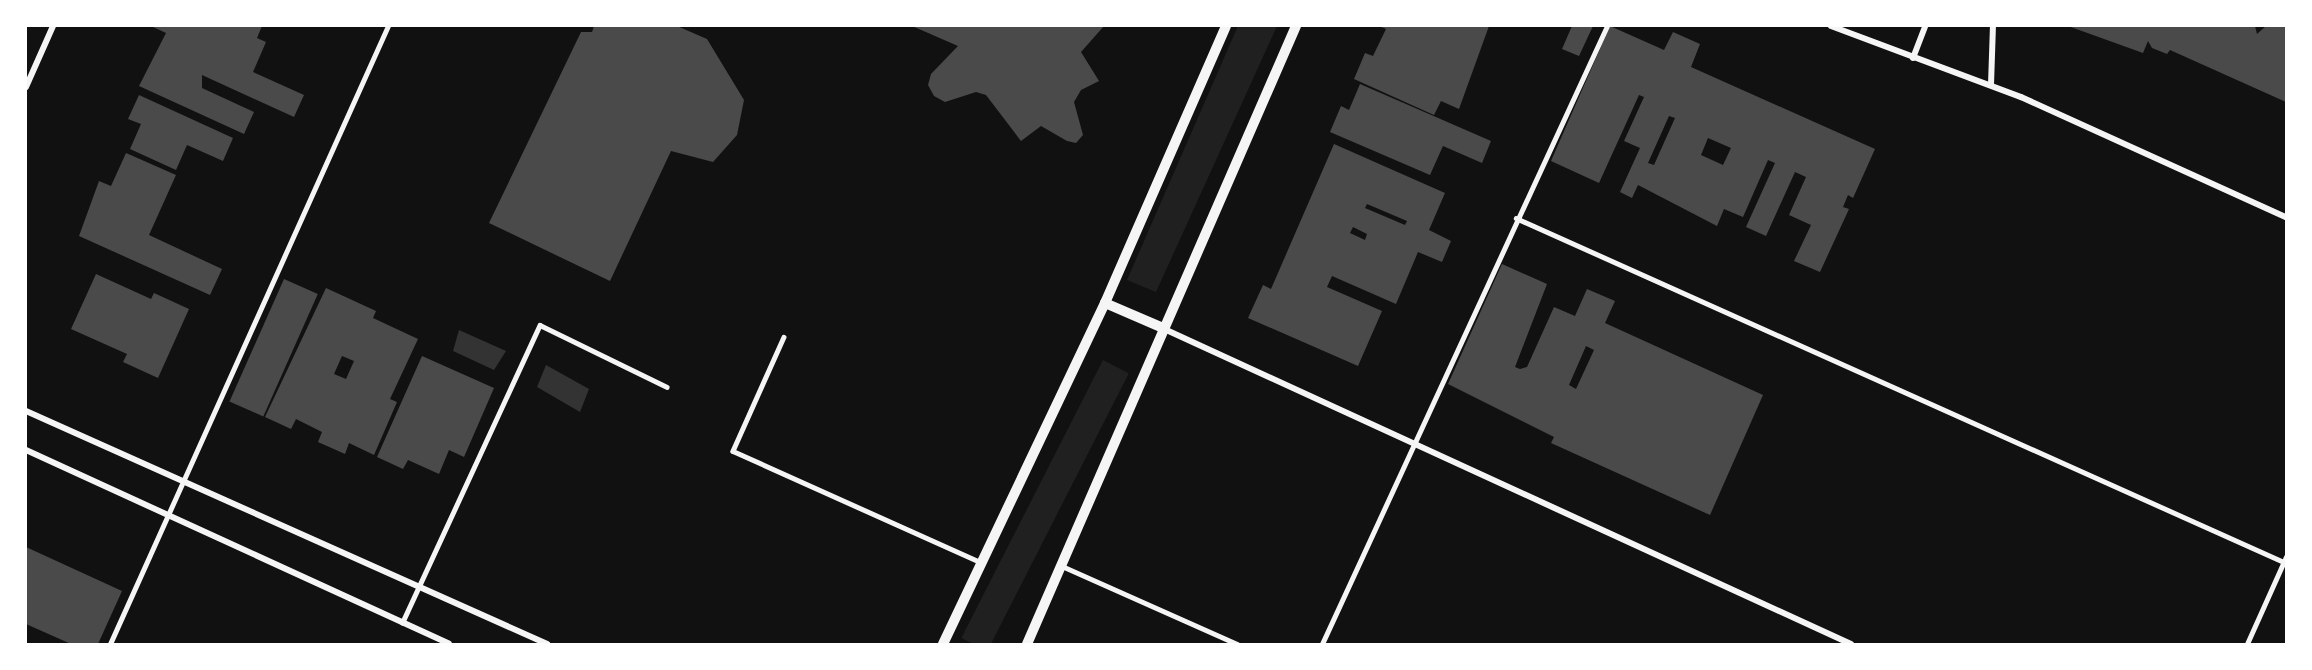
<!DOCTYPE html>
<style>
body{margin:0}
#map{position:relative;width:2312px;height:670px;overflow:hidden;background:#111;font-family:Bitter,serif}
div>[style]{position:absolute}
.green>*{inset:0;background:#202020;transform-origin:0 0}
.water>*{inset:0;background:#333}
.building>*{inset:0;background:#4a4a4a;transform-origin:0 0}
.service>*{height:4.5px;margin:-2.25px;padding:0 2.25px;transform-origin:2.25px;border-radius:2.25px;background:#f5f5f5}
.minor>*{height:6px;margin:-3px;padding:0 3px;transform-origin:3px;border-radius:3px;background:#f5f5f5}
.tertiary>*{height:10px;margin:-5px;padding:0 5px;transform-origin:5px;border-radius:5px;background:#f5f5f5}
span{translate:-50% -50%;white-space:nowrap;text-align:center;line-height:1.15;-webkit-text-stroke:4.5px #fff;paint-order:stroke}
.frame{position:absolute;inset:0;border:27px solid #fff;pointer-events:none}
</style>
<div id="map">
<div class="green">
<div style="clip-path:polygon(1238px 26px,1277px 26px,1156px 292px,1127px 280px)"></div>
<div style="left:1103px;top:360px;width:29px;height:312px;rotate:27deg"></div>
</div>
<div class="water">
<div style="clip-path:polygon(459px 330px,506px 351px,494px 370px,453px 351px)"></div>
<div style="clip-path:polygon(546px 365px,589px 389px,580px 412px,537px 387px)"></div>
</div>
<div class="building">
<div style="clip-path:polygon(151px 26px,262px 26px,257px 38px,266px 42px,253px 72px,304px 95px,294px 117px,202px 75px,202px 88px,254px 112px,244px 134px,139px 86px,166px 33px)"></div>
<div style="clip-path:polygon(594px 26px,677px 26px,707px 39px,744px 100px,737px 135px,713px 162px,671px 151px,610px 281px,489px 223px,581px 32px,592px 32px)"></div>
<div style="clip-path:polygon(912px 26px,1104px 26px,1081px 52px,1099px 81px,1081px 90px,1074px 102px,1083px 135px,1076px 143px,1067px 141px,1041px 126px,1021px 141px,986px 95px,976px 92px,945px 102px,934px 96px,928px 85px,931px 74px,958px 46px)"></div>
<div style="clip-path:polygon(1379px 26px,1489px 26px,1459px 109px,1441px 101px,1434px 115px,1354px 79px,1365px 53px,1373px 56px,1386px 29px)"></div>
<div style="clip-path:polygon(1572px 26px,1593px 26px,1579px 56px,1562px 49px)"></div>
<div style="clip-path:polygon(evenodd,1610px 26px,1664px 50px,1673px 32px,1700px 44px,1691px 67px,1875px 149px,1853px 198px,1848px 195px,1843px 207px,1849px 209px,1820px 272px,1794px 261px,1811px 225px,1789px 215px,1806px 177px,1795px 172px,1766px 236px,1746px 227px,1775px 163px,1768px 160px,1743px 217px,1724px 209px,1717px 226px,1638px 185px,1632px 198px,1620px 192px,1640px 148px,1624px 141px,1644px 97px,1639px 95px,1599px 183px,1551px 161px,1610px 26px,1669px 116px,1675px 118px,1654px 165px,1648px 163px,1669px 116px,1610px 26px,1708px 138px,1731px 148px,1723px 165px,1701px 155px,1708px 138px)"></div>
<div style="clip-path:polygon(2068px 26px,2255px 26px,2257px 34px,2266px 26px,2286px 26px,2286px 102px,2170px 50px,2167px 54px,2152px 48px,2148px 41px,2143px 53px)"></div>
<div style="clip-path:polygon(1360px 84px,1491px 141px,1482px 163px,1443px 146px,1430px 175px,1330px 132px,1341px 106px,1349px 110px)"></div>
<div style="clip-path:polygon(139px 95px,233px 138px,223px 161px,187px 145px,176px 170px,130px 149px,141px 124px,128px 119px)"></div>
<div style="clip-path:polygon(evenodd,1334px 144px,1445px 193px,1429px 230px,1451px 241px,1442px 262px,1418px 252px,1396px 304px,1332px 276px,1327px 287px,1382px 311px,1358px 366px,1248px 318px,1263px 285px,1271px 289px,1334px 144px,1367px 204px,1407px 221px,1405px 225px,1365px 208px,1367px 204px,1334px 144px,1353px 227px,1367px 234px,1365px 240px,1350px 233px,1353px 227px)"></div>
<div style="clip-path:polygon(126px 153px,176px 175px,149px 235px,222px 269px,210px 295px,79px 236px,99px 181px,111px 186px)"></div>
<div style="clip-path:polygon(evenodd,1502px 264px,1547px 284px,1515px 367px,1520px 369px,1527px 367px,1554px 307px,1575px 316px,1587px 289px,1615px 301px,1605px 323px,1763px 395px,1710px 515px,1551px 443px,1554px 437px,1448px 384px,1502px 264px,1586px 346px,1594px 350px,1576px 389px,1569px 385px,1586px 346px)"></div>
<div style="clip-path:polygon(96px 274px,151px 299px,154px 293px,189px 309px,158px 378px,123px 362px,127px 354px,71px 329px)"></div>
<div style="left:284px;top:279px;width:37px;height:134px;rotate:24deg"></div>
<div style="clip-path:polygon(evenodd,326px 288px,376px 311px,373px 318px,418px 339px,390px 399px,397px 402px,374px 455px,349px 443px,345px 454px,318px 442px,322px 432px,296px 419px,291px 429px,265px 417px,326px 288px,342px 356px,354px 361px,346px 379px,334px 374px,342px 356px)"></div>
<div style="clip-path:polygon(422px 356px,494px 388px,464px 457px,449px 450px,439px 474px,408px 460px,403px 469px,377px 457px)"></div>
<div style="clip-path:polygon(26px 547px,122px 591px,98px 644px,71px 644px,26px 624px)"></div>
</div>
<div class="service">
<div style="left:1516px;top:218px;width:844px;rotate:24.13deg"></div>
<div style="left:784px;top:337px;width:125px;rotate:114.1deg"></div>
<div style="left:733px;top:451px;width:273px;rotate:24.2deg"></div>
<div style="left:1062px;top:566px;width:192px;rotate:24deg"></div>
<div style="left:402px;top:623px;width:328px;rotate:-65.2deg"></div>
<div style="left:540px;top:325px;width:141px;rotate:26deg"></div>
<div style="left:110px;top:644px;width:678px;rotate:-65.78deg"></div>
<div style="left:1322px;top:644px;width:681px;rotate:-65.24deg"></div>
<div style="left:2247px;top:644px;width:95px;rotate:-65.9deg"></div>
</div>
<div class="minor">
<div style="left:1831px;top:26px;width:203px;rotate:20.5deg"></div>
<div style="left:2021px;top:97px;width:291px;rotate:24.4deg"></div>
<div style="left:1913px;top:58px;width:34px;rotate:-69deg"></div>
<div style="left:1991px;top:85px;width:59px;rotate:-88.1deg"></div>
<div style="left:26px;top:87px;width:67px;rotate:-66.1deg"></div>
<div style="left:1162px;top:328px;width:758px;rotate:24.64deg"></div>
<div style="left:26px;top:411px;width:571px;rotate:24.09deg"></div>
<div style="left:26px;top:450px;width:465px;rotate:24.6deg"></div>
</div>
<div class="tertiary">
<div style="left:1105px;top:303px;width:61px;rotate:23.2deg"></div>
<div style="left:943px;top:644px;width:378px;rotate:-64.6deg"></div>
<div style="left:1105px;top:303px;width:302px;rotate:-66.4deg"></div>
<div style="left:1027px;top:644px;width:674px;rotate:-66.48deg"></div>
</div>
<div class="frame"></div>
</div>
